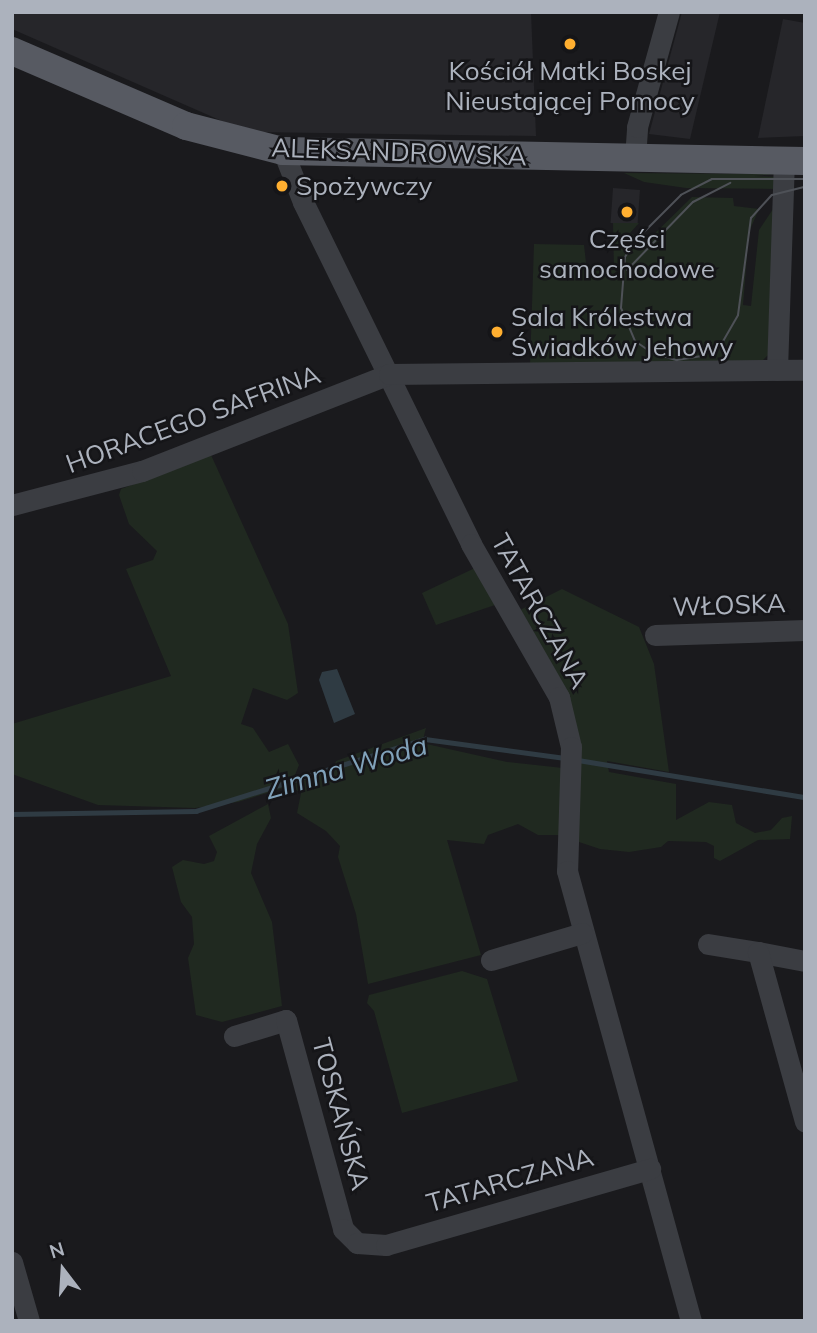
<!DOCTYPE html>
<meta charset="utf-8">
<style>
body{margin:0}
#map{position:relative;width:817px;height:1333px;overflow:hidden;background:#1a1a1d;font-family:Mulish,sans-serif}
div>[style]{position:absolute}
.built>*{inset:0;background:#26262a;transform-origin:0 0}
.green>*{inset:0;background:#202920}
.water>*{inset:0;background:#2f3b43}
.stream>*{height:4.5px;margin:-2.25px;padding:0 2.25px;transform-origin:2.25px;border-radius:2.25px;background:#2f3b43}
.minor>*{height:21px;margin:-10.5px;padding:0 10.5px;transform-origin:10.5px;border-radius:10.5px;background:#3b3d42}
.major>*{height:28px;margin:-14px;padding:0 14px;transform-origin:14px;border-radius:14px;background:#575a62}
.tram>*{height:2px;margin:-1px;padding:0 1px;transform-origin:1px;border-radius:1px;background:#4e5157}
.dots>*{width:19px;height:19px;translate:-50% -50%;box-sizing:border-box;border:4px solid #151518;border-radius:50%}
span{translate:-50% -50%;white-space:nowrap;text-align:center;line-height:1.15;-webkit-text-stroke:5px #151518;paint-order:stroke}
.poi-label{font-size:26px;color:#acb2bd}
.left{translate:0 -50%;text-align:left}
.street-label{font-size:26px;color:#acb2bd}
.water-label{font-size:28px;color:#81a2ba;font-style:italic}
.frame{position:absolute;inset:0;border:14px solid #acb2bd;pointer-events:none}
.north{position:absolute;left:28px;top:1235px;width:70px;height:70px;-webkit-text-stroke:5px #151518;paint-order:stroke;rotate:343deg;font-size:19px;font-weight:700;line-height:28px;text-align:center;color:#acb2bd}
.north::after{content:'';display:block;margin:auto;width:24px;height:32px;background:#acb2bd;clip-path:polygon(50% 0,100% 100%,50% 72%,0 100%)}
</style>
<div id="map">
<div class="built">
<div style="clip-path:polygon(12px 12px,531px 12px,536px 136px,247px 132px,12px 29px)"></div>
<div style="clip-path:polygon(682px 12px,720px 12px,690px 139px,649px 134px)"></div>
<div style="clip-path:polygon(783px 19px,805px 23px,805px 136px,758px 138px)"></div>
<div style="left:613px;top:188px;width:27px;height:35px;rotate:4deg"></div>
</div>
<div class="green">
<div style="clip-path:polygon(624px 173px,777px 174px,754px 176px,777px 177px,777px 189px,686px 188px,644px 182px)"></div>
<div style="clip-path:polygon(692px 197px,733px 198px,734px 206px,759px 209px,749px 232px,743px 305px,751px 306px,759px 230px,775px 206px,768px 355px,762px 361px,530px 366px,534px 244px,584px 245px,587px 271px,614px 270px,613px 223px,639px 223px,630px 233px,647px 241px)"></div>
<div style="clip-path:polygon(211px 455px,288px 624px,298px 693px,287px 700px,253px 688px,241px 724px,253px 728px,269px 752px,288px 744px,299px 765px,291px 785px,333px 770px,336px 761px,426px 728px,422px 743px,507px 762px,581px 770px,516px 612px,562px 589px,639px 627px,654px 664px,669px 772px,607px 761px,609px 772px,676px 784px,676px 820px,709px 802px,732px 805px,736px 823px,755px 833px,771px 830px,782px 818px,792px 816px,790px 839px,758px 840px,720px 861px,714px 858px,714px 846px,706px 842px,668px 841px,661px 847px,629px 852px,600px 849px,558px 835px,538px 835px,518px 824px,488px 835px,484px 844px,447px 840px,481px 955px,368px 984px,356px 914px,338px 857px,340px 846px,326px 831px,297px 813px,301px 793px,290px 786px,238px 802px,195px 808px,98px 805px,12px 774px,12px 724px,171px 676px,126px 569px,153px 560px,157px 551px,129px 524px,119px 495px,121px 489px)"></div>
<div style="clip-path:polygon(475px 568px,495px 605px,436px 625px,422px 593px)"></div>
<div style="clip-path:polygon(268px 804px,271px 818px,257px 844px,251px 873px,272px 922px,282px 1006px,222px 1022px,196px 1015px,188px 958px,194px 944px,192px 917px,181px 902px,172px 867px,183px 860px,204px 864px,214px 861px,217px 852px,209px 836px)"></div>
<div style="clip-path:polygon(462px 971px,487px 979px,518px 1081px,402px 1113px,374px 1011px,367px 1003px,369px 995px)"></div>
</div>
<div class="water">
<div style="clip-path:polygon(337px 669px,355px 714px,334px 723px,319px 680px,322px 672px)"></div>
</div>
<div class="stream">
<div style="left:578px;top:760px;width:230px;rotate:9.3deg"></div>
<div style="left:12px;top:814px;width:184px;rotate:-0.9deg"></div>
<div style="left:196px;top:811px;width:240px;rotate:-17.5deg"></div>
<div style="left:425px;top:739px;width:141px;rotate:7.7deg"></div>
</div>
<div class="minor">
<div style="left:283px;top:151px;width:55px;rotate:68.6deg"></div>
<div style="left:303px;top:202px;width:381px;rotate:63.8deg"></div>
<div style="left:471px;top:544px;width:177px;rotate:60.1deg"></div>
<div style="left:559px;top:697px;width:51px;rotate:76.5deg"></div>
<div style="left:571px;top:747px;width:124px;rotate:91.8deg"></div>
<div style="left:567px;top:871px;width:467px;rotate:74.6deg"></div>
<div style="left:635px;top:158px;width:31px;rotate:-86deg"></div>
<div style="left:637px;top:127px;width:119px;rotate:-74.5deg"></div>
<div style="left:777px;top:370px;width:210px;rotate:-88.1deg"></div>
<div style="left:12px;top:505px;width:134px;rotate:-14.7deg"></div>
<div style="left:142px;top:471px;width:265px;rotate:-21.4deg"></div>
<div style="left:389px;top:374px;width:416px;rotate:-0.6deg"></div>
<div style="left:655px;top:635px;width:150px;rotate:-1.9deg"></div>
<div style="left:708px;top:944px;width:51px;rotate:9.1deg"></div>
<div style="left:491px;top:960px;width:95px;rotate:-16.5deg"></div>
<div style="left:805px;top:961px;width:48px;rotate:-169.2deg"></div>
<div style="left:758px;top:952px;width:176px;rotate:74.5deg"></div>
<div style="left:234px;top:1036px;width:54px;rotate:-17.1deg"></div>
<div style="left:286px;top:1020px;width:217px;rotate:74.7deg"></div>
<div style="left:343px;top:1229px;width:20px;rotate:45deg"></div>
<div style="left:357px;top:1243px;width:29px;rotate:4deg"></div>
<div style="left:386px;top:1245px;width:275px;rotate:-16.1deg"></div>
<div style="left:12px;top:1262px;width:61px;rotate:73.9deg"></div>
</div>
<div class="major">
<div style="left:12px;top:51px;width:189px;rotate:23.3deg"></div>
<div style="left:186px;top:126px;width:100px;rotate:14.5deg"></div>
<div style="left:283px;top:151px;width:522px;rotate:1.1deg"></div>
</div>
<div class="tram">
<div style="left:805px;top:179px;width:93px;rotate:180deg"></div>
<div style="left:712px;top:179px;width:35px;rotate:153deg"></div>
<div style="left:681px;top:195px;width:64px;rotate:135deg"></div>
<div style="left:636px;top:240px;width:20px;rotate:123deg"></div>
<div style="left:625px;top:257px;width:51px;rotate:94.5deg"></div>
<div style="left:621px;top:308px;width:36px;rotate:67deg"></div>
<div style="left:635px;top:341px;width:21px;rotate:35deg"></div>
<div style="left:652px;top:353px;width:26px;rotate:16deg"></div>
<div style="left:677px;top:360px;width:25px;rotate:-9deg"></div>
<div style="left:702px;top:356px;width:24px;rotate:-33deg"></div>
<div style="left:722px;top:343px;width:32px;rotate:-60deg"></div>
<div style="left:738px;top:315px;width:98px;rotate:-82.4deg"></div>
<div style="left:751px;top:218px;width:31px;rotate:-48deg"></div>
<div style="left:772px;top:195px;width:34px;rotate:-14deg"></div>
<div style="left:627px;top:270px;width:95px;rotate:-45.9deg"></div>
<div style="left:693px;top:202px;width:42px;rotate:-27.2deg"></div>
</div>
<div class="dots">
<div style="left:570px;top:44px;background:#ffaf30"></div>
<div style="left:282px;top:186px;background:#ffaf30"></div>
<div style="left:627px;top:212px;background:#ffaf30"></div>
<div style="left:497px;top:332px;background:#ffaf30"></div>
</div>
<div class="poi-label">
<span style="left:570px;top:86px">Kościół Matki Boskej<br>Nieustającej Pomocy</span>
<span class="left" style="left:296px;top:186px">Spożywczy</span>
<span style="left:627px;top:254px">Części<br>samochodowe</span>
<span class="left" style="left:511px;top:332px">Sala Królestwa<br>Świadków Jehowy</span>
</div>
<div class="street-label">
<span style="left:399px;top:152px;rotate:2deg">ALEKSANDROWSKA</span>
<span style="left:193px;top:419px;rotate:-20deg">HORACEGO SAFRINA</span>
<span style="left:729px;top:605px;rotate:-2deg">WŁOSKA</span>
<span style="left:540px;top:611px;rotate:61deg">TATARCZANA</span>
<span style="left:341px;top:1114px;rotate:75deg">TOSKAŃSKA</span>
<span style="left:510px;top:1180px;rotate:-16deg">TATARCZANA</span>
</div>
<div class="water-label">
<span style="left:346px;top:767px;rotate:-16deg">Zimna Woda</span>
</div>
<div class="frame"></div>
<div class="north">N</div>
</div>
